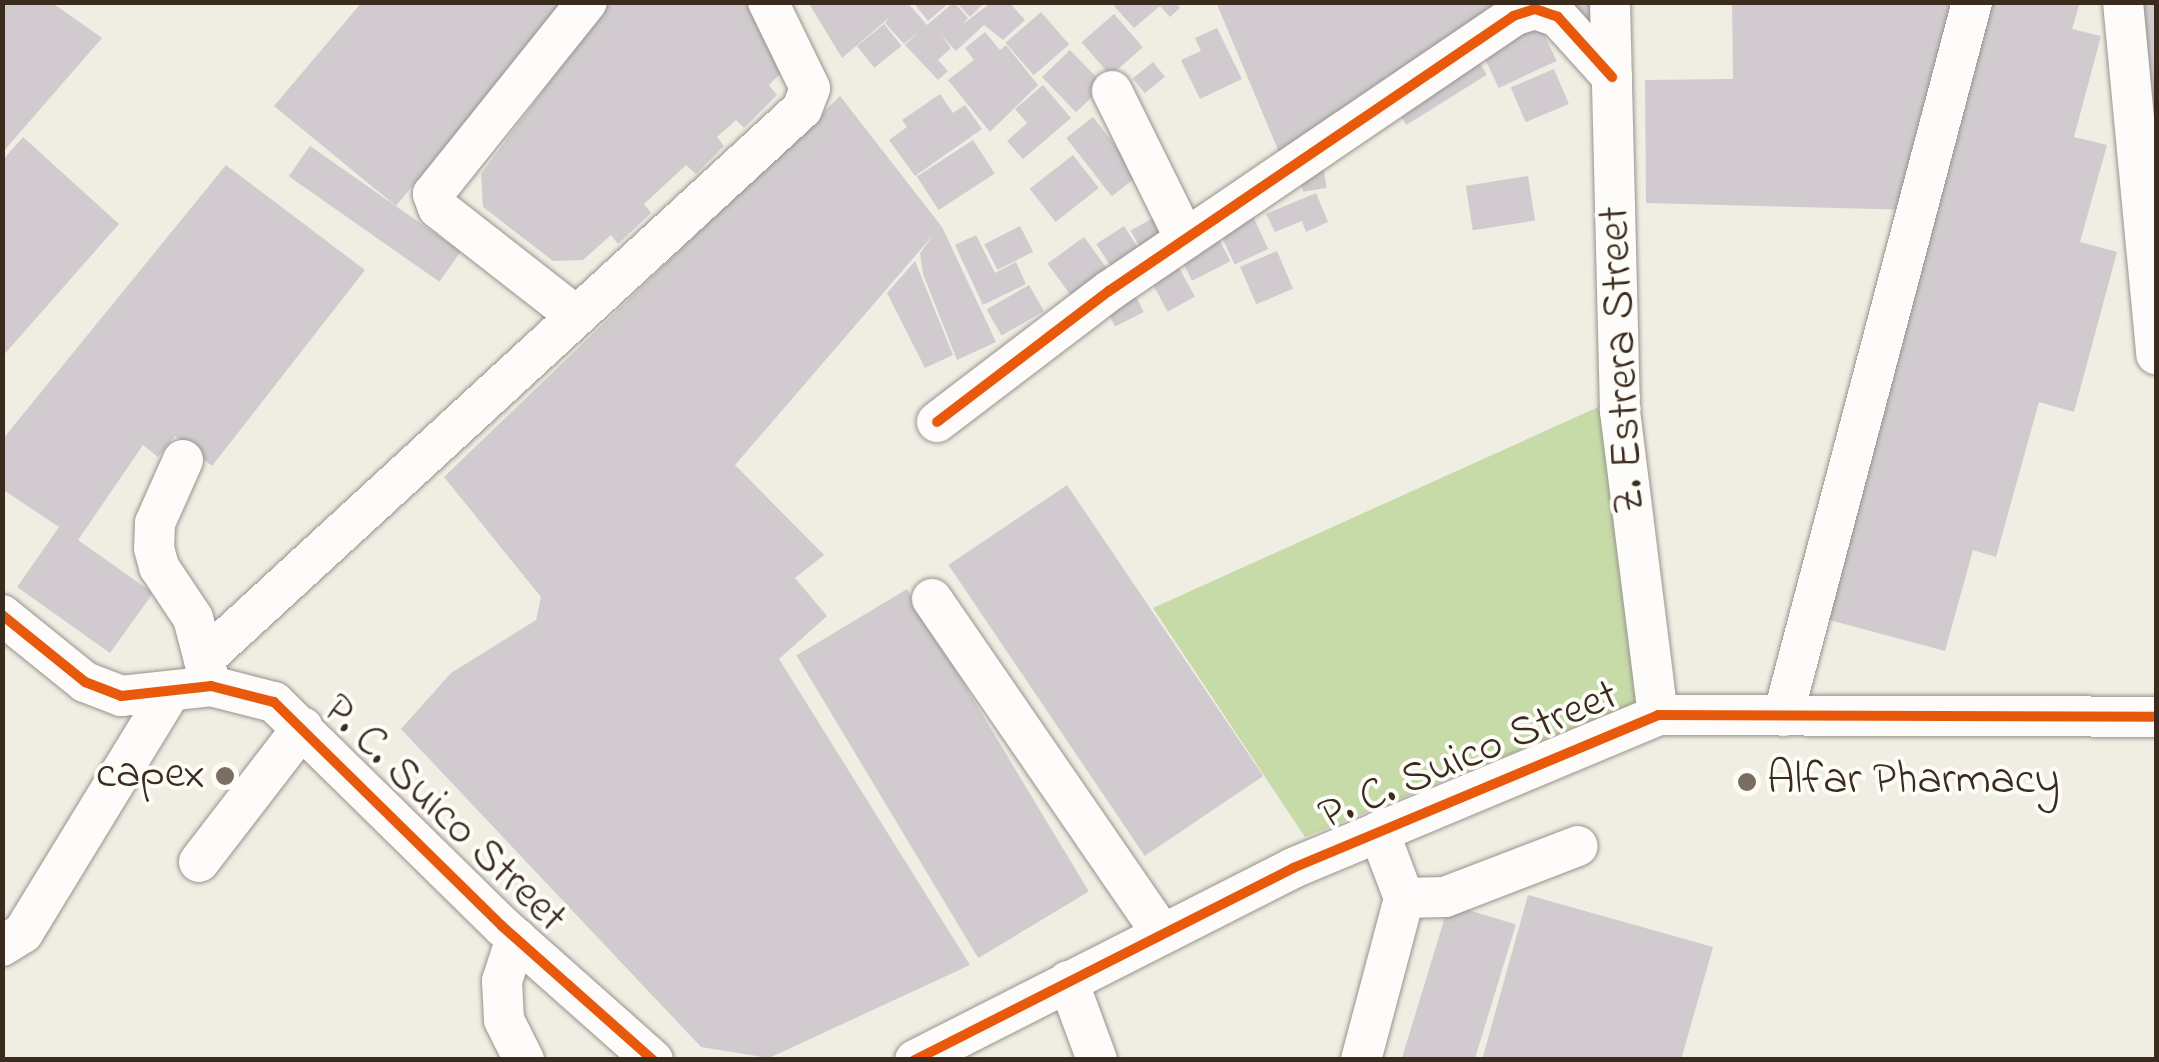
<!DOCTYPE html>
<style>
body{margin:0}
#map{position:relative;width:2159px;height:1062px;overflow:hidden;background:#f0ede3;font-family:"Indie Flower",sans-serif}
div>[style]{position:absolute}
.green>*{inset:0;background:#c6dba8}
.building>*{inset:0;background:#d1cbcf;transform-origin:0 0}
.roads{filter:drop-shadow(0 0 2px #97938c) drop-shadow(0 0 2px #97938c)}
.minor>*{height:40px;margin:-20px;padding:0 20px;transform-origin:20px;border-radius:20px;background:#fdfcfb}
.cycleway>*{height:10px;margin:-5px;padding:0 5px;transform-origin:5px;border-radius:5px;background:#e8590c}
.dots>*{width:28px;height:28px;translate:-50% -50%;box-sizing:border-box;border:5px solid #fdfcf7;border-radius:50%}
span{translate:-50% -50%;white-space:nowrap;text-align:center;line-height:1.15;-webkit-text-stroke:8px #fdfcf7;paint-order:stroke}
.street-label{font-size:45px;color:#3b2a1e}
.poi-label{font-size:45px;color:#3b2a1e}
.right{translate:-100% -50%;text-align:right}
.left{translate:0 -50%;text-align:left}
.frame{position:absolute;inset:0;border:5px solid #3b2a1e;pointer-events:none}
</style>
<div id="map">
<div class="green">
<div style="clip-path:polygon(1605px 404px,1638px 702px,1305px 837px,1153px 608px)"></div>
</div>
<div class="building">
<div style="clip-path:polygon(2px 2px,51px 2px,102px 38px,2px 153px)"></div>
<div style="clip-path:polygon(362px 2px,574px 2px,449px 154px,443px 149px,396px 206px,274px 106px)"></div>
<div style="clip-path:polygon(609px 2px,750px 2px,786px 68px,769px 85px,777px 95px,744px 128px,736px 120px,717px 137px,724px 146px,696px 174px,686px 165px,644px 204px,651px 213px,618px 244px,611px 235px,583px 260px,553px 261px,483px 207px,481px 174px)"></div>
<div style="clip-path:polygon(808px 2px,907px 2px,927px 25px,954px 2px,968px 18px,963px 24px,992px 2px,1009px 2px,1025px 20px,1003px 40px,984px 25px,956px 51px,940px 34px,951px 48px,938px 60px,948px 71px,938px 80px,905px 45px,919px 31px,904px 44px,885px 23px,890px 17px,842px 58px)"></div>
<div style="clip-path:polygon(913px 2px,950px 2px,928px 21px)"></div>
<div style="clip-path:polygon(956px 2px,985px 2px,970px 17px)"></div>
<div style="clip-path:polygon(1118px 2px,1176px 2px,1180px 8px,1170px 17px,1160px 6px,1134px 28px,1114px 6px)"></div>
<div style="clip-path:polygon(1216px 2px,1519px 2px,1281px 157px)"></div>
<div style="clip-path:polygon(1563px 2px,1593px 2px,1591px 43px)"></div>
<div style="clip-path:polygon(1732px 2px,1971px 2px,1915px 210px,1646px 203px,1645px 80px,1733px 79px)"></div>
<div style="clip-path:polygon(1991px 2px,2080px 2px,2072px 29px,2101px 36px,2074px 137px,2107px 145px,2080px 242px,2117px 252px,2074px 412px,2039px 402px,1996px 557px,1973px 550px,1945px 651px,1822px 618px)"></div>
<div style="clip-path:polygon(2142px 2px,2156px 2px,2156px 126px,2154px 126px)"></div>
<div style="left:1041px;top:12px;width:43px;height:47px;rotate:49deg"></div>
<div style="left:1114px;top:14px;width:44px;height:43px;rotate:49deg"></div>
<div style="left:1538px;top:21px;width:44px;height:64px;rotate:65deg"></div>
<div style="left:884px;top:24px;width:28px;height:35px;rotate:51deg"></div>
<div style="clip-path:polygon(1217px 28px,1242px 79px,1200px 99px,1181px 60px,1201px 51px,1195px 38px)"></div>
<div style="clip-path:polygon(985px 32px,1000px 50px,1006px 45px,1038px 85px,990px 132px,948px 80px,974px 60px,965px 48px)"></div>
<div style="left:1070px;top:50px;width:49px;height:39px;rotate:46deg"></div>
<div style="left:1472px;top:51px;width:28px;height:95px;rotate:58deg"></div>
<div style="left:1153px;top:62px;width:19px;height:26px;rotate:51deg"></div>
<div style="left:1554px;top:69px;width:38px;height:47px;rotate:67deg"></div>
<div style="clip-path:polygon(1043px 85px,1071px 118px,1023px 159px,1007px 141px,1027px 123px,1015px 109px)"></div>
<div style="clip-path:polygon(940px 94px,953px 113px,965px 105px,982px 129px,915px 176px,889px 140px,907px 127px,902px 120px)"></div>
<div style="clip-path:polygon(840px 96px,942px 227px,996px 342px,957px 360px,923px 274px,920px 253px,934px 234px,735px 465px,824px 555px,795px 578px,827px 616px,779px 659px,970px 965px,769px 1058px,701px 1047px,401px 729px,451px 673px,536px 620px,541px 597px,444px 477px)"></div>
<div style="left:1093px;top:117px;width:74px;height:34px;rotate:52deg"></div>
<div style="clip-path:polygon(23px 137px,119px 224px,2px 357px,2px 161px)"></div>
<div style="left:973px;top:140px;width:40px;height:67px;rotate:57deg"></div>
<div style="left:310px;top:146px;width:184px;height:37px;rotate:35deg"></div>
<div style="left:1073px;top:155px;width:42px;height:55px;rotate:52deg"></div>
<div style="clip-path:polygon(226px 165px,365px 270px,212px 466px,175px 436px,158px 457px,143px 445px,78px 540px,153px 593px,110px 653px,17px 587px,59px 527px,2px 489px,2px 440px)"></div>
<div style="left:1323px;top:166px;width:22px;height:24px;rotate:80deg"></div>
<div style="left:1528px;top:176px;width:45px;height:63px;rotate:81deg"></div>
<div style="clip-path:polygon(1316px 193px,1328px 222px,1306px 232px,1302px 221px,1275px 232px,1266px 214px)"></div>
<div style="left:1250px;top:210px;width:43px;height:37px;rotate:65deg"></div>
<div style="left:1155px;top:217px;width:26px;height:28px;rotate:61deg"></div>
<div style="left:1020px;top:226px;width:29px;height:40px;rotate:63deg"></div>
<div style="left:1124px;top:226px;width:33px;height:33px;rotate:57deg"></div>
<div style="left:1215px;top:231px;width:34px;height:43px;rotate:63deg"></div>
<div style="clip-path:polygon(976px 235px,995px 273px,1016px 262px,1026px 284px,983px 305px,955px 245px)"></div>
<div style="left:1084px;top:237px;width:39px;height:45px;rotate:54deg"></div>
<div style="left:1277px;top:251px;width:41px;height:40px;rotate:67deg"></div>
<div style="clip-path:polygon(915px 261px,953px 355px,925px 368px,887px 293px)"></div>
<div style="left:1178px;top:266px;width:35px;height:31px;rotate:61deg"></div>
<div style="left:1029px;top:285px;width:30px;height:49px;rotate:60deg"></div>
<div style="left:1131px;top:287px;width:28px;height:32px;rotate:63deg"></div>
<div style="left:1067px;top:485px;width:351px;height:143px;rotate:56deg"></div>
<div style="left:907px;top:589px;width:353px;height:129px;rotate:59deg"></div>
<div style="clip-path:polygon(1528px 895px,1713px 947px,1681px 1060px,1482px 1060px)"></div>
<div style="left:1449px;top:904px;width:70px;height:162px;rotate:17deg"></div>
</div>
<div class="roads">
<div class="minor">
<div style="left:1610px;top:2px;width:409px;rotate:88.6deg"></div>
<div style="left:1620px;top:411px;width:306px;rotate:82.9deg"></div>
<div style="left:2123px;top:2px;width:354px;rotate:84.6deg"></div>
<div style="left:1112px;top:91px;width:165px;rotate:63.7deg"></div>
<div style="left:575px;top:315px;width:174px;rotate:-142deg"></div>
<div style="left:438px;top:208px;width:15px;rotate:-110deg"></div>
<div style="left:433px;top:194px;width:246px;rotate:-51.3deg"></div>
<div style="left:937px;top:422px;width:216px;rotate:-37.3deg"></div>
<div style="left:1109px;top:291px;width:489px;rotate:-34.2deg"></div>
<div style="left:1513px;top:16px;width:23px;rotate:-18deg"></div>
<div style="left:1535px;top:9px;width:24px;rotate:19deg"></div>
<div style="left:1558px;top:17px;width:81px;rotate:48deg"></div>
<div style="left:183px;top:460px;width:69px;rotate:114deg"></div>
<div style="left:155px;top:523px;width:25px;rotate:92deg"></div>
<div style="left:154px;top:548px;width:20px;rotate:75deg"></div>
<div style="left:159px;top:567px;width:61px;rotate:56.3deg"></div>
<div style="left:193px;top:618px;width:67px;rotate:75.3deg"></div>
<div style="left:932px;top:599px;width:403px;rotate:55.5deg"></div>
<div style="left:2px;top:615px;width:107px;rotate:38.9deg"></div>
<div style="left:85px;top:682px;width:39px;rotate:21deg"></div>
<div style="left:121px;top:696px;width:91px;rotate:-6.3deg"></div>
<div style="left:211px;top:686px;width:65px;rotate:14.3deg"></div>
<div style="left:274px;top:702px;width:320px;rotate:44.5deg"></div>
<div style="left:502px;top:926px;width:202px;rotate:41.6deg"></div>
<div style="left:204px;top:659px;width:812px;rotate:-42.61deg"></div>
<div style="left:802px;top:109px;width:22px;rotate:-69deg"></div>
<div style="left:810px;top:88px;width:96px;rotate:-116deg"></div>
<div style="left:1783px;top:716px;width:739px;rotate:-75.17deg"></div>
<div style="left:199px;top:862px;width:170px;rotate:-52.4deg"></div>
<div style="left:1404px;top:898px;width:41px;rotate:-1.4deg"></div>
<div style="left:1445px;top:897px;width:142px;rotate:-21deg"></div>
<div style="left:516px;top:938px;width:45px;rotate:108deg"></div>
<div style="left:502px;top:981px;width:39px;rotate:87deg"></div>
<div style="left:504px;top:1020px;width:45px;rotate:63.4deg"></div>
<div style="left:2px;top:946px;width:25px;rotate:-32deg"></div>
<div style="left:23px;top:933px;width:282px;rotate:-58.6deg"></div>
<div style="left:1068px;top:981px;width:84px;rotate:69.8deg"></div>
<div style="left:915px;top:1060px;width:424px;rotate:-26.9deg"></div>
<div style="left:1293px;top:868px;width:396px;rotate:-22.7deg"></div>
<div style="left:1658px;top:715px;width:498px;rotate:0.2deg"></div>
<div style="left:1361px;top:1060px;width:168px;rotate:-75.1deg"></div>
<div style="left:1404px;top:898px;width:71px;rotate:-110.7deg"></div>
</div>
</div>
<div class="cycleway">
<div style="left:937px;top:422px;width:216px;rotate:-37.3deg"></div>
<div style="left:1109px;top:291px;width:489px;rotate:-34.2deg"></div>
<div style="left:1513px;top:16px;width:23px;rotate:-18deg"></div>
<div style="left:1535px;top:9px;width:24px;rotate:19deg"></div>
<div style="left:1558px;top:17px;width:81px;rotate:48deg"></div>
<div style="left:2px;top:615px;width:107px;rotate:38.9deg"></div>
<div style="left:85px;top:682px;width:39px;rotate:21deg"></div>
<div style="left:121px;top:696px;width:91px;rotate:-6.3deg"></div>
<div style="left:211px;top:686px;width:65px;rotate:14.3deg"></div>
<div style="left:274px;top:702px;width:320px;rotate:44.5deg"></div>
<div style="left:502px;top:926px;width:202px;rotate:41.6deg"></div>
<div style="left:915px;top:1060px;width:424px;rotate:-26.9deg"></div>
<div style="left:1293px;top:868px;width:396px;rotate:-22.7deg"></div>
<div style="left:1658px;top:715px;width:498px;rotate:0.2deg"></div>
</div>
<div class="dots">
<div style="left:225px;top:776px;background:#7a6e63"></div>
<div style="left:1747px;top:782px;background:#7a6e63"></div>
</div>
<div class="street-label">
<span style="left:1624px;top:360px;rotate:-93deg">Z. Estrera Street</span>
<span style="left:1469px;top:757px;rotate:-23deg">P. C. Suico Street</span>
<span style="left:443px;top:815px;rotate:44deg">P. C. Suico Street</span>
</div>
<div class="poi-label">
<span class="right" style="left:205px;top:776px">capex</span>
<span class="left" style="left:1767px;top:782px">Alfar Pharmacy</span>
</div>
<div class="frame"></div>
</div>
